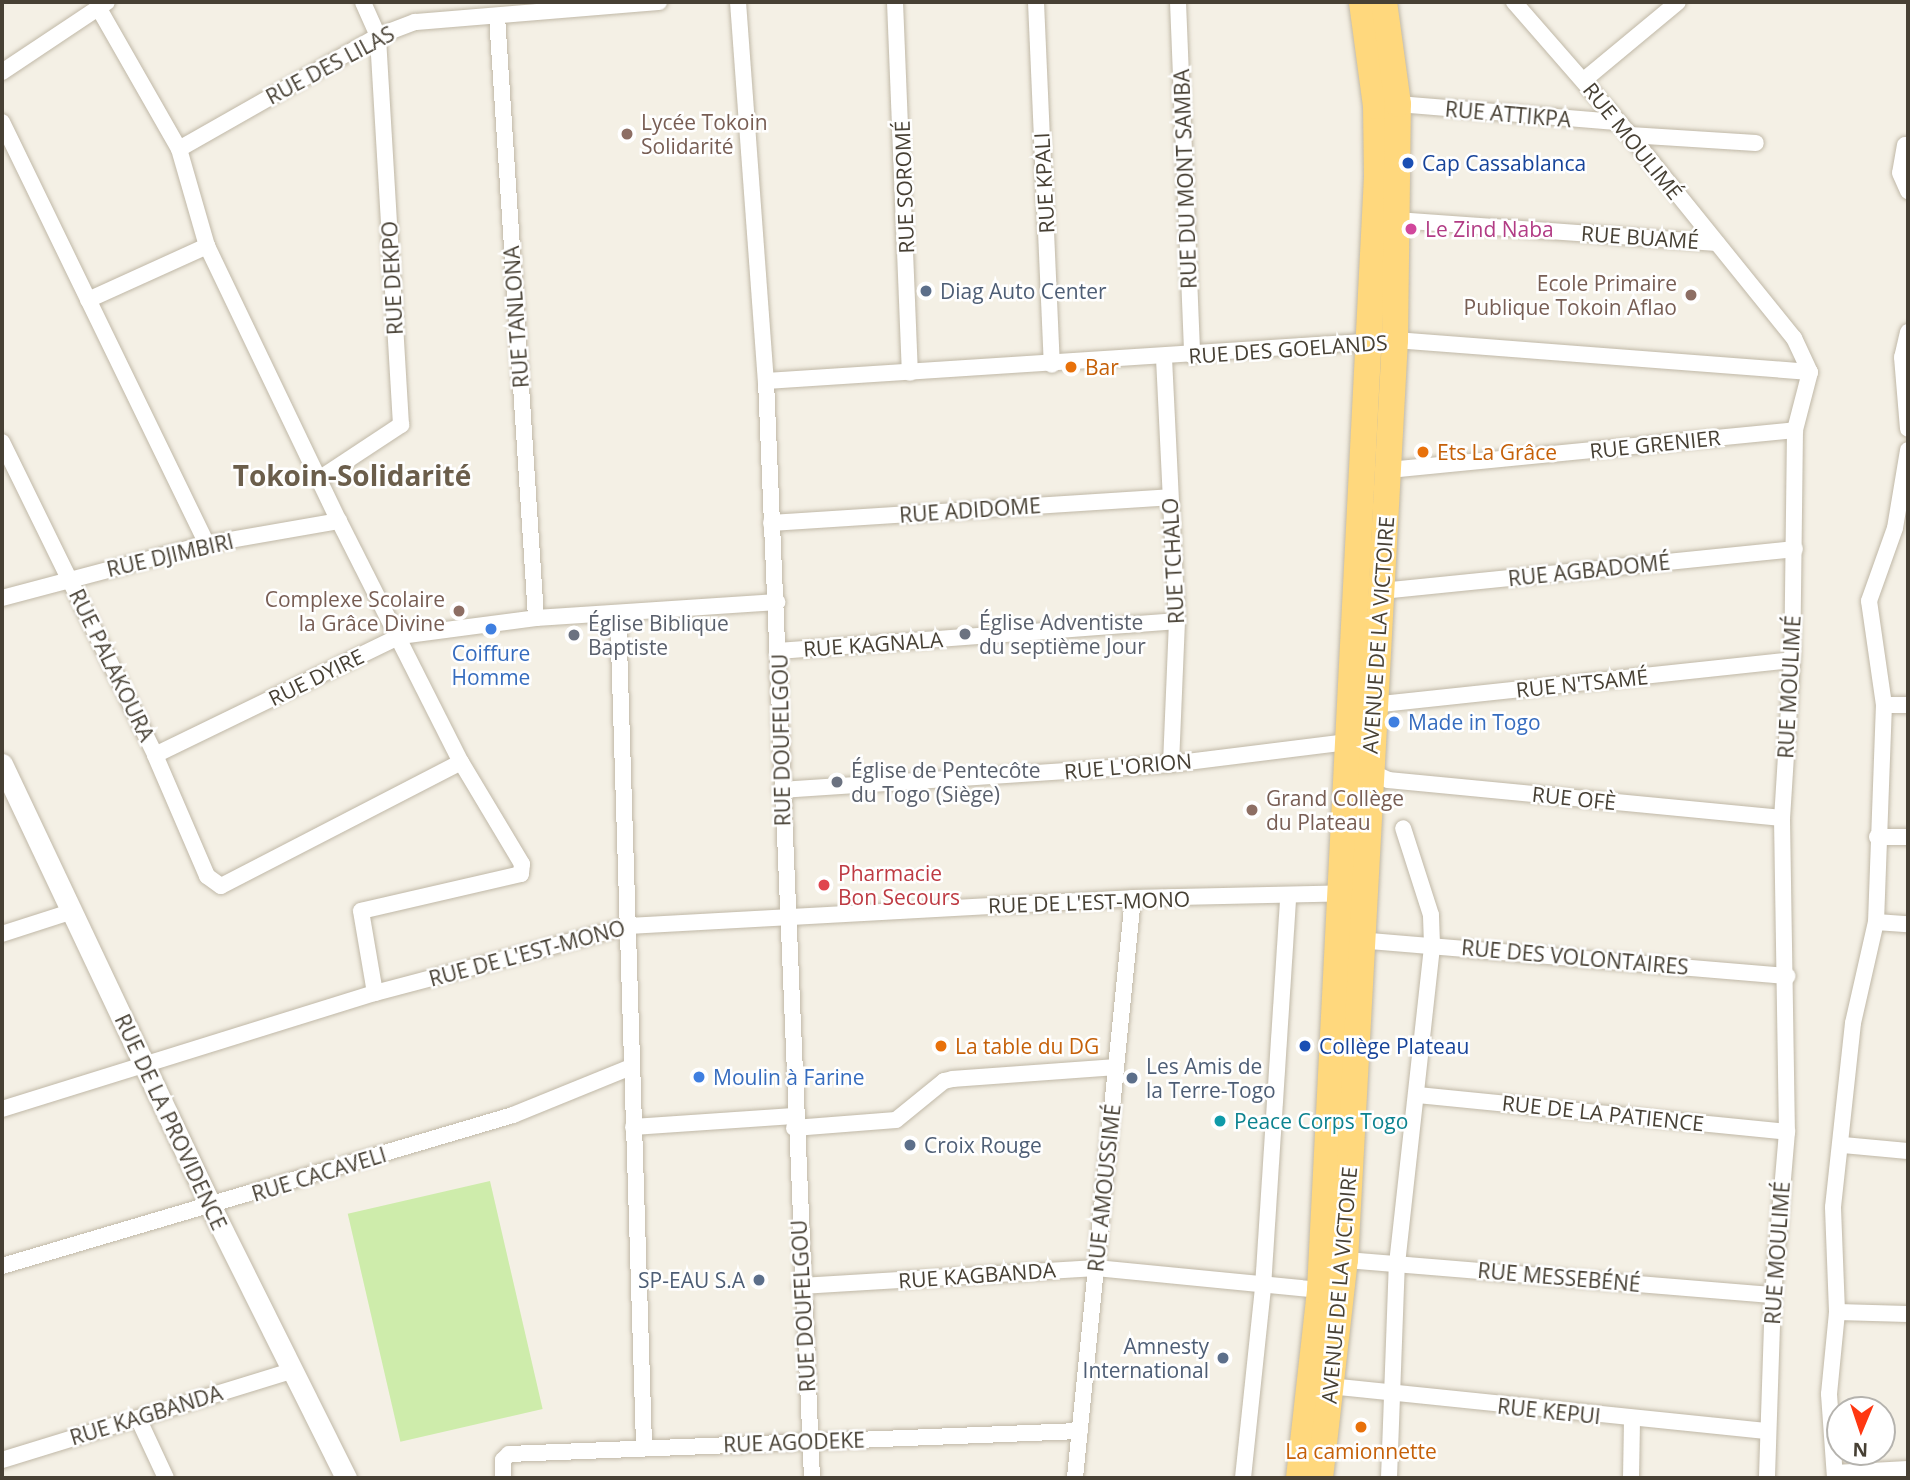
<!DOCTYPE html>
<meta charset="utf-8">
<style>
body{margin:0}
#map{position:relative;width:1910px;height:1480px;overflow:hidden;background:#f4f0e5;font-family:"Open Sans",sans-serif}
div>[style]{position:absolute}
.green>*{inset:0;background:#ceecab;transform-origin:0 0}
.roads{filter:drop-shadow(0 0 2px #c0b8a7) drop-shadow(0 0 2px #c0b8a7)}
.minor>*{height:16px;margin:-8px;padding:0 8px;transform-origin:8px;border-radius:8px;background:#fff}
.tertiary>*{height:21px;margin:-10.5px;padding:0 10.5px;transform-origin:10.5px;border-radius:10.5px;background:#fff}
.trunk>*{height:26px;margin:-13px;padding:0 13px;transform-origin:13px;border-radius:13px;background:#ffd87d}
.dots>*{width:19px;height:19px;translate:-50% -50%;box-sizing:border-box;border:4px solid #fff;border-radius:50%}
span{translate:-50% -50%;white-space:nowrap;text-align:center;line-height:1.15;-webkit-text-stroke:5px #fff;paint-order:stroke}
.street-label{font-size:21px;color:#474034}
.education-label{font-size:21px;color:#785e54}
.left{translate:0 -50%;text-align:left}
.right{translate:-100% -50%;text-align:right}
.transit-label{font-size:21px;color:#164399}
.hotel-label{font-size:21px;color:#b23c85}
.service-label{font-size:21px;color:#4e5e75}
.food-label{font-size:21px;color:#c56008}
.worship-label{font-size:21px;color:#5b616d}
.shop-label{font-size:21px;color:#366cbe}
.health-label{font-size:21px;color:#be3a42}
.culture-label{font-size:21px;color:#0d838f}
.district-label{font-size:28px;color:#6b5e4b;font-weight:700}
.frame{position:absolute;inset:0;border:4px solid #474034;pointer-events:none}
.north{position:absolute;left:1826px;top:1396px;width:70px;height:70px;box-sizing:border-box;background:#fff;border:2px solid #b5b3ae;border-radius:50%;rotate:182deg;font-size:19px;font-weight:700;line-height:28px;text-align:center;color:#474034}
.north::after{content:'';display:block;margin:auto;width:24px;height:32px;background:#ff3812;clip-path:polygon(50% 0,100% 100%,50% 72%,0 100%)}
</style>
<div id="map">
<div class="green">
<div style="left:490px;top:1181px;width:234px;height:146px;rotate:77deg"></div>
</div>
<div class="roads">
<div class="minor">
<div style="left:738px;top:2px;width:380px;rotate:85.8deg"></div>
<div style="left:766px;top:381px;width:1098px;rotate:87.6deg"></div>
<div style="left:895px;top:2px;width:371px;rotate:87.7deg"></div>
<div style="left:1036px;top:2px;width:363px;rotate:87.5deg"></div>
<div style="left:1178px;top:2px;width:354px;rotate:87.7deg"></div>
<div style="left:1514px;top:2px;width:176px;rotate:48.9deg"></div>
<div style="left:1630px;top:135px;width:261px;rotate:51.1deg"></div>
<div style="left:1794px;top:338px;width:38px;rotate:65deg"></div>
<div style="left:1810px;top:372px;width:60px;rotate:104.5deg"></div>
<div style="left:1795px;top:430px;width:230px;rotate:90.7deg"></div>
<div style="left:1792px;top:660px;width:158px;rotate:93.6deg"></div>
<div style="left:1782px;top:818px;width:314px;rotate:89.1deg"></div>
<div style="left:1787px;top:1132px;width:164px;rotate:94.9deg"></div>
<div style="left:1773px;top:1295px;width:183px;rotate:91.9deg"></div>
<div style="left:98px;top:7px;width:163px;rotate:60.3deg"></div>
<div style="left:179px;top:149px;width:101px;rotate:73.9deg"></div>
<div style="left:207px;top:246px;width:305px;rotate:64.4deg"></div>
<div style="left:339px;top:521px;width:270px;rotate:63.2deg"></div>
<div style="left:461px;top:762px;width:119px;rotate:59.1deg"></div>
<div style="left:522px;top:864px;width:10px;rotate:96deg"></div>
<div style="left:521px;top:874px;width:164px;rotate:167deg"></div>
<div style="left:361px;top:911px;width:83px;rotate:80.3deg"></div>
<div style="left:497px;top:16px;width:603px;rotate:86.29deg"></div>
<div style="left:2px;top:72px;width:126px;rotate:-33.7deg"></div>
<div style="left:1584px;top:80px;width:122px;rotate:-39.7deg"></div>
<div style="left:1398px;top:104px;width:222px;rotate:4.7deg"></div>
<div style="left:2px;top:122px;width:469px;rotate:64.1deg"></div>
<div style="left:1630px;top:135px;width:126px;rotate:3.6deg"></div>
<div style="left:1905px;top:145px;width:28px;rotate:100deg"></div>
<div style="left:1900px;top:173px;width:20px;rotate:66deg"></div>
<div style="left:179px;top:149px;width:229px;rotate:-29.6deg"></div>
<div style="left:378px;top:36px;width:40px;rotate:-21deg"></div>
<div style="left:415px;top:22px;width:245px;rotate:-4.7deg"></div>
<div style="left:1397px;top:220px;width:320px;rotate:4.1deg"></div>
<div style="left:88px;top:300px;width:131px;rotate:-24.4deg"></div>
<div style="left:1908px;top:332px;width:26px;rotate:103deg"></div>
<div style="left:1902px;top:357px;width:72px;rotate:85.2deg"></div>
<div style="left:1164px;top:358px;width:263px;rotate:87.2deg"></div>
<div style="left:1177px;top:621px;width:143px;rotate:92.4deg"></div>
<div style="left:766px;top:381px;width:630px;rotate:-3.73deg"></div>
<div style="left:1395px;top:340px;width:416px;rotate:4.4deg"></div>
<div style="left:2px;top:442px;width:348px;rotate:63.9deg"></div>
<div style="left:155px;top:755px;width:132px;rotate:66.7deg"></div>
<div style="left:207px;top:876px;width:17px;rotate:36deg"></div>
<div style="left:221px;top:886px;width:270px;rotate:-27.3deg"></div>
<div style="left:1389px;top:470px;width:408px;rotate:-5.6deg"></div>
<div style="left:322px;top:477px;width:95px;rotate:-33.4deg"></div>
<div style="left:401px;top:425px;width:390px;rotate:-93.4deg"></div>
<div style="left:378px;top:36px;width:37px;rotate:-114deg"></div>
<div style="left:771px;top:523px;width:399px;rotate:-3.7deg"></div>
<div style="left:1382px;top:591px;width:415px;rotate:-5.8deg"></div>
<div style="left:2px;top:598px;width:212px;rotate:-14.8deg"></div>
<div style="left:207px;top:544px;width:134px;rotate:-9.9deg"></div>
<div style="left:618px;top:613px;width:834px;rotate:88.21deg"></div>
<div style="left:779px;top:651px;width:399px;rotate:-4.3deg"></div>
<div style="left:1372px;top:705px;width:422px;rotate:-6.1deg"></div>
<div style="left:1884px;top:705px;width:24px"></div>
<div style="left:155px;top:755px;width:272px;rotate:-25.9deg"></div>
<div style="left:400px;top:636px;width:137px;rotate:-7.5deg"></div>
<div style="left:536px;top:618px;width:242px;rotate:-3.8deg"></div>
<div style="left:1369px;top:771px;width:21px;rotate:25deg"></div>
<div style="left:1388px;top:780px;width:396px;rotate:5.5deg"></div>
<div style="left:781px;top:790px;width:391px;rotate:-3.8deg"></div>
<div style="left:1171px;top:764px;width:178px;rotate:-7.1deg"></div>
<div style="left:1877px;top:837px;width:31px"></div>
<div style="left:1876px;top:922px;width:32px;rotate:4deg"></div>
<div style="left:2px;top:934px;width:75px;rotate:-17.9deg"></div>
<div style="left:1357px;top:940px;width:432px;rotate:4.8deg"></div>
<div style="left:1418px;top:1095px;width:371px;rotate:5.7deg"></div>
<div style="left:2px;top:1109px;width:391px;rotate:-17.3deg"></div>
<div style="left:375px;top:993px;width:262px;rotate:-14.8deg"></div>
<div style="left:628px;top:926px;width:506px;rotate:-3.17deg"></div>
<div style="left:1133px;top:898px;width:214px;rotate:-1.3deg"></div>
<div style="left:633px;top:1127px;width:161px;rotate:-3.9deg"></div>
<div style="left:794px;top:1128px;width:102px;rotate:-4.5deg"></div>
<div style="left:896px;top:1120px;width:62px;rotate:-39.1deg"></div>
<div style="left:944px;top:1081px;width:9px;rotate:-13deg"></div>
<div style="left:953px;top:1079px;width:163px;rotate:-4.2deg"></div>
<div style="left:1843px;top:1145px;width:65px;rotate:5.3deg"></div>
<div style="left:1345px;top:1260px;width:429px;rotate:4.7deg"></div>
<div style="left:2px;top:1266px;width:533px;rotate:-16.46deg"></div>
<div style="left:513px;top:1115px;width:127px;rotate:-22.1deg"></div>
<div style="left:801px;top:1286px;width:296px;rotate:-3.5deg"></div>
<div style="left:1096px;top:1268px;width:225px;rotate:5.6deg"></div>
<div style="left:1837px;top:1312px;width:71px;rotate:1.6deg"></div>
<div style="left:1330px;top:1386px;width:440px;rotate:5.9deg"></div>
<div style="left:138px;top:1418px;width:66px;rotate:65deg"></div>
<div style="left:2px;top:1460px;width:302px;rotate:-17.1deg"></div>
<div style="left:1835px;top:1473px;width:73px;rotate:-3.1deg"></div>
<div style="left:503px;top:1478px;width:18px;rotate:-90deg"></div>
<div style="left:503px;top:1460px;width:8px;rotate:-45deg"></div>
<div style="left:509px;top:1454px;width:571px;rotate:-2.31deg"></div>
<div style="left:1075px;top:1478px;width:583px;rotate:-84.29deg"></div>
<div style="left:1243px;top:1478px;width:192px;rotate:-84deg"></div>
<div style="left:1263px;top:1287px;width:392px;rotate:-86.3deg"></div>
<div style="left:1389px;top:1478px;width:214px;rotate:-87.9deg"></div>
<div style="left:1397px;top:1264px;width:321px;rotate:-83.7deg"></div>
<div style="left:1432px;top:945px;width:30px;rotate:-92deg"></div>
<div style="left:1431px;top:915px;width:91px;rotate:-107.8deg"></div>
<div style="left:1631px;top:1478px;width:58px;rotate:-89deg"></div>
<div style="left:1835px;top:1478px;width:84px;rotate:-94.1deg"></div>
<div style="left:1829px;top:1394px;width:82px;rotate:-84.4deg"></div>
<div style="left:1837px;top:1312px;width:105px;rotate:-92.2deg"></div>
<div style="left:1833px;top:1207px;width:185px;rotate:-83.8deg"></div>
<div style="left:1853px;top:1023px;width:104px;rotate:-77.2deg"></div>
<div style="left:1876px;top:922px;width:217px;rotate:-87.9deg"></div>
<div style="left:1884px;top:705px;width:105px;rotate:-98.2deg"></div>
<div style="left:1869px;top:601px;width:77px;rotate:-70.4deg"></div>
<div style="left:1895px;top:528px;width:79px;rotate:-80.5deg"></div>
</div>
<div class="tertiary">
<div style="left:2px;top:764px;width:490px;rotate:64.7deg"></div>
<div style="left:211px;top:1207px;width:303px;rotate:63.5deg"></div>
</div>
<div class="trunk">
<div style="left:1299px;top:1478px;width:189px;rotate:-83.6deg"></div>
<div style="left:1320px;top:1290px;width:1115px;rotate:-87.07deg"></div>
<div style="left:1377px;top:176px;width:70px;rotate:-90.8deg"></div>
<div style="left:1376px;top:106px;width:105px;rotate:-97.7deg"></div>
<div style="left:1320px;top:1478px;width:219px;rotate:-83.5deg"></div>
<div style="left:1345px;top:1260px;width:921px;rotate:-86.89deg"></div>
<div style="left:1395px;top:340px;width:236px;rotate:-89.3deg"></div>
<div style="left:1398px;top:104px;width:103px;rotate:-97.8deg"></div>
</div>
</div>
<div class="dots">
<div style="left:627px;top:134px;background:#8d6e63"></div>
<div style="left:1408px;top:163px;background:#1a4fb4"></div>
<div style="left:1411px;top:229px;background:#d1479c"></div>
<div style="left:926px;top:291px;background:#5c6f8a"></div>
<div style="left:1691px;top:295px;background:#8d6e63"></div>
<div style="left:1071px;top:367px;background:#e8710a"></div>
<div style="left:1423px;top:452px;background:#e8710a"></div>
<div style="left:459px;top:611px;background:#8d6e63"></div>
<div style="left:491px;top:629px;background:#3f7fe0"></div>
<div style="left:965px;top:634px;background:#6b7280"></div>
<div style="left:574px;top:635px;background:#6b7280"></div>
<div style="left:1394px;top:722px;background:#3f7fe0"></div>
<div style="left:837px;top:782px;background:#6b7280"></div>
<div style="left:1252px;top:810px;background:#8d6e63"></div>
<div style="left:824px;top:885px;background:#e0444e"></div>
<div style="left:941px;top:1046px;background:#e8710a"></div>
<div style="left:1305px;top:1046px;background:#1a4fb4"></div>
<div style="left:699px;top:1077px;background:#3f7fe0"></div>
<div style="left:1132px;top:1078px;background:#5c6f8a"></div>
<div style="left:1220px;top:1121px;background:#0f9aa8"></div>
<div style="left:910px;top:1145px;background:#5c6f8a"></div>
<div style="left:759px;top:1280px;background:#5c6f8a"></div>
<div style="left:1223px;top:1358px;background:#5c6f8a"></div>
<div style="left:1361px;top:1427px;background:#e8710a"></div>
</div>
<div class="street-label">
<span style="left:330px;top:65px;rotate:-28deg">RUE DES LILAS</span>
<span style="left:1508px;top:114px;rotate:5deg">RUE ATTIKPA</span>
<span style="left:1633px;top:141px;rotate:51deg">RUE MOULIMÉ</span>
<span style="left:1185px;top:179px;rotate:-92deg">RUE DU MONT SAMBA</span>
<span style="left:1044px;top:183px;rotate:-93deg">RUE KPALI</span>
<span style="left:904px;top:187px;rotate:-92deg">RUE SOROMÉ</span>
<span style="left:1640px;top:237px;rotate:4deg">RUE BUAMÉ</span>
<span style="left:392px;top:278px;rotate:-93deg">RUE DEKPO</span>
<span style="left:516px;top:317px;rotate:-94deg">RUE TANLONA</span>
<span style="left:1288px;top:349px;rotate:-4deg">RUE DES GOELANDS</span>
<span style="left:1655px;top:444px;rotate:-6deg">RUE GRENIER</span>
<span style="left:970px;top:510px;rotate:-4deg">RUE ADIDOME</span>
<span style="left:170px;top:555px;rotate:-13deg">RUE DJIMBIRI</span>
<span style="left:1173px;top:561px;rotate:-93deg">RUE TCHALO</span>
<span style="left:1589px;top:570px;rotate:-6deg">RUE AGBADOMÉ</span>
<span style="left:1378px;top:635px;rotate:-86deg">AVENUE DE LA VICTOIRE</span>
<span style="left:873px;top:644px;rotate:-4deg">RUE KAGNALA</span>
<span style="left:112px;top:665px;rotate:64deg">RUE PALAKOURA</span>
<span style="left:316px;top:677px;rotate:-26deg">RUE DYIRE</span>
<span style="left:1582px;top:683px;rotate:-6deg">RUE N'TSAMÉ</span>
<span style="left:1789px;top:687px;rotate:-87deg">RUE MOULIMÉ</span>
<span style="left:781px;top:740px;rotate:-91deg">RUE DOUFELGOU</span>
<span style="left:1128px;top:766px;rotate:-5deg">RUE L'ORION</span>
<span style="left:1574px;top:798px;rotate:6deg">RUE OFÈ</span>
<span style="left:1089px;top:902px;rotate:-2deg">RUE DE L'EST-MONO</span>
<span style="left:527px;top:953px;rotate:-15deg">RUE DE L'EST-MONO</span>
<span style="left:1575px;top:957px;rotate:5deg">RUE DES VOLONTAIRES</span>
<span style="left:1603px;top:1113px;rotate:6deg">RUE DE LA PATIENCE</span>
<span style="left:171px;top:1122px;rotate:65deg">RUE DE LA PROVIDENCE</span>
<span style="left:319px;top:1174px;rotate:-17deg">RUE CACAVELI</span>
<span style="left:1104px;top:1188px;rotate:-84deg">RUE AMOUSSIMÉ</span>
<span style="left:1777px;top:1253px;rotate:-86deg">RUE MOULIMÉ</span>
<span style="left:977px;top:1275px;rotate:-4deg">RUE KAGBANDA</span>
<span style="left:1559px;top:1277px;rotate:5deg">RUE MESSEBÉNÉ</span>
<span style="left:1339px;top:1285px;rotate:-85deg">AVENUE DE LA VICTOIRE</span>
<span style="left:803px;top:1306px;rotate:-93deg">RUE DOUFELGOU</span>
<span style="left:1549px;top:1411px;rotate:6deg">RUE KEPUI</span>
<span style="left:146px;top:1415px;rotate:-17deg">RUE KAGBANDA</span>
<span style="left:794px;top:1442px;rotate:-2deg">RUE AGODEKE</span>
</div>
<div class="education-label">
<span class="left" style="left:641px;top:134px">Lycée Tokoin<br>Solidarité</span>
<span class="right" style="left:1677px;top:295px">Ecole Primaire<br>Publique Tokoin Aflao</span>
<span class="right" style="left:445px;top:611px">Complexe Scolaire<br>la Grâce Divine</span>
<span class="left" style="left:1266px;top:810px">Grand Collège<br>du Plateau</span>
</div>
<div class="transit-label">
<span class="left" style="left:1422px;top:163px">Cap Cassablanca</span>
<span class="left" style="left:1319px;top:1046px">Collège Plateau</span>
</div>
<div class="hotel-label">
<span class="left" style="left:1425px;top:229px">Le Zind Naba</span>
</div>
<div class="service-label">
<span class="left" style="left:940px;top:291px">Diag Auto Center</span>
<span class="left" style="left:1146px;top:1078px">Les Amis de<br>la Terre-Togo</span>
<span class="left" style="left:924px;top:1145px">Croix Rouge</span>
<span class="right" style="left:745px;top:1280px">SP-EAU S.A</span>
<span class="right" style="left:1209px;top:1358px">Amnesty<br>International</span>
</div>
<div class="food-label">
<span class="left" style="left:1085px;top:367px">Bar</span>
<span class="left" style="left:1437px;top:452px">Ets La Grâce</span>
<span class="left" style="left:955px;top:1046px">La table du DG</span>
<span style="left:1361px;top:1451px">La camionnette</span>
</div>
<div class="worship-label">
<span class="left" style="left:979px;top:634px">Église Adventiste<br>du septième Jour</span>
<span class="left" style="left:588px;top:635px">Église Biblique<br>Baptiste</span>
<span class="left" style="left:851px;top:782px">Église de Pentecôte<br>du Togo (Siège)</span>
</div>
<div class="shop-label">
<span style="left:491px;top:665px">Coiffure<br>Homme</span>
<span class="left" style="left:1408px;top:722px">Made in Togo</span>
<span class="left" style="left:713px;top:1077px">Moulin à Farine</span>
</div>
<div class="health-label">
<span class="left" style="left:838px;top:885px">Pharmacie<br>Bon Secours</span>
</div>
<div class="culture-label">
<span class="left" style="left:1234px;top:1121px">Peace Corps Togo</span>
</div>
<div class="district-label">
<span style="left:352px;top:475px">Tokoin-Solidarité</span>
</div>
<div class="frame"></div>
<div class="north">N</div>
</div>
